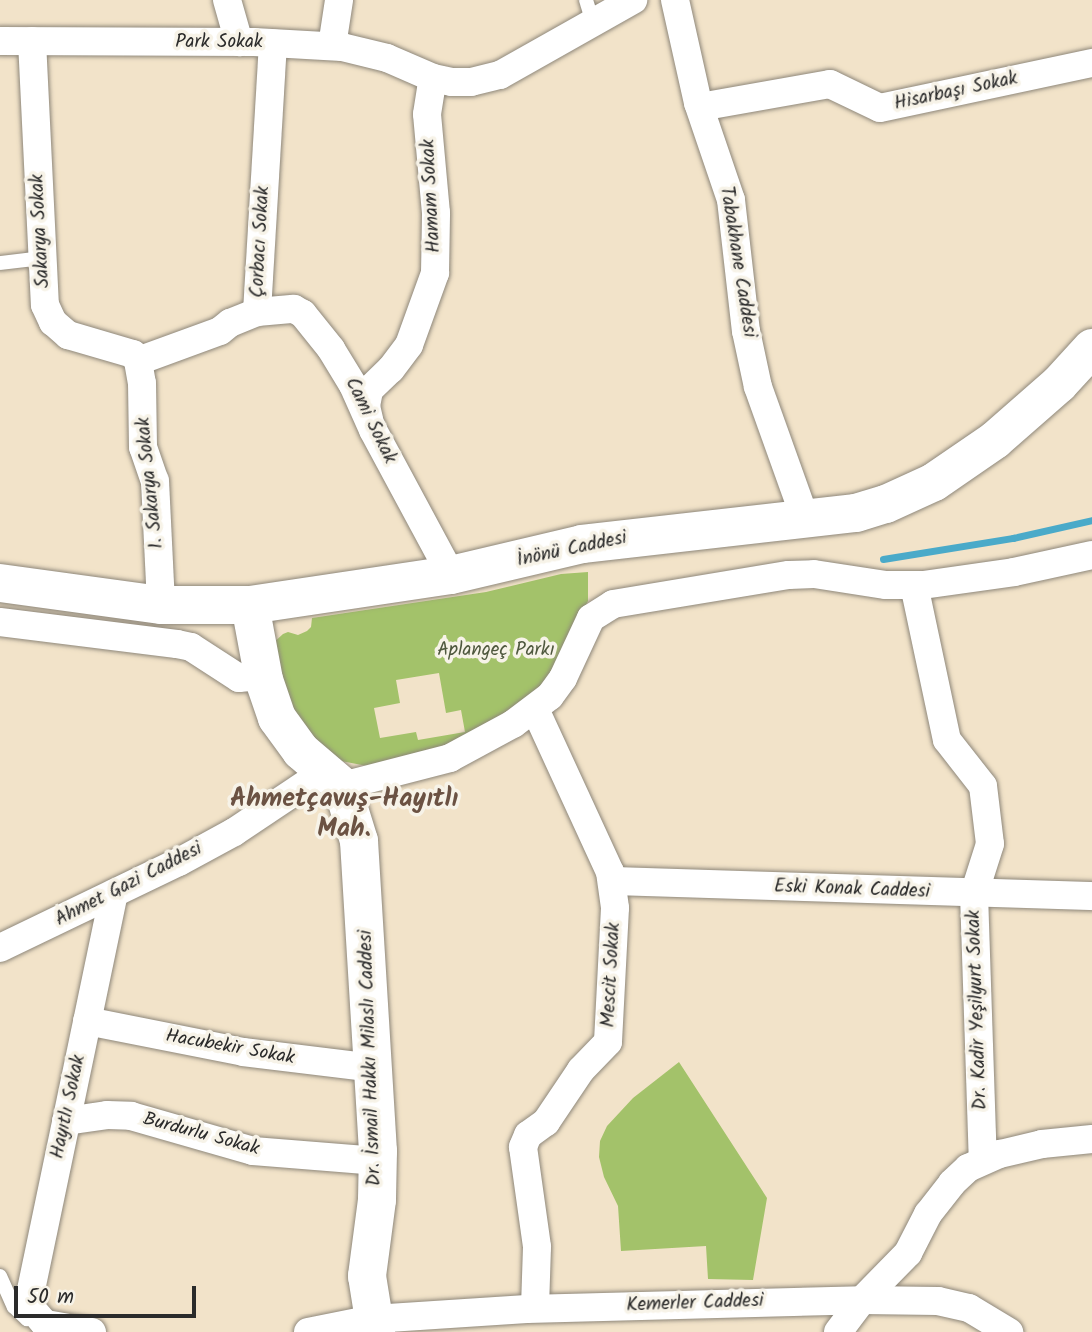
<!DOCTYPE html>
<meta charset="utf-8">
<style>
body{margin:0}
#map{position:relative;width:1092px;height:1332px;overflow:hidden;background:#f2e3c9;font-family:Kalam,sans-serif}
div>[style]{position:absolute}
.green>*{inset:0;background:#a3c26a}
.stream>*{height:7px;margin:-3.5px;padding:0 3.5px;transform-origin:3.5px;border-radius:3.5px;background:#4aaac9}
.roads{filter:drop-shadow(0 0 2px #8e877a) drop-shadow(0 0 2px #8e877a)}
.lane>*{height:14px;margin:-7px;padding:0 7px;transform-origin:7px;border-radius:7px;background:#fff}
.street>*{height:28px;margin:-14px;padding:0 14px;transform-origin:14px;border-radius:14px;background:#fff}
.secondary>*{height:38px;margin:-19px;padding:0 19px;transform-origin:19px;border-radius:19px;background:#fff}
span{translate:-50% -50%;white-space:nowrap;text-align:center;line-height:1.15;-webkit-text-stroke:7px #f7f3e8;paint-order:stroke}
.street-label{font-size:19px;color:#2b2b2b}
.park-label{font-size:19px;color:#4f583e}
.district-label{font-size:26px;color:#6b5243;font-weight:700}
.scale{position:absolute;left:14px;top:1286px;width:182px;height:32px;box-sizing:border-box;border:4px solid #2b2b2b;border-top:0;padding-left:9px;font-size:21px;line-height:24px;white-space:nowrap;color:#2b2b2b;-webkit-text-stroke:5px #f7f3e8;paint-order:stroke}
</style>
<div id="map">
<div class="green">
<div style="clip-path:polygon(evenodd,588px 572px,588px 601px,546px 685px,473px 741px,367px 766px,336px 760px,296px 728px,271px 645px,283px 634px,288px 632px,298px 635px,307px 631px,311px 627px,312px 618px,486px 592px,561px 574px,588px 572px,439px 673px,446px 713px,461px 710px,465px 732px,418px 740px,416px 732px,380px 738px,374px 708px,400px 703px,396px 680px,439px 673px)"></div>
<div style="clip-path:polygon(679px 1062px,767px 1198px,753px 1280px,708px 1279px,706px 1246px,621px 1251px,618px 1206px,604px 1177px,599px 1157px,600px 1141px,607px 1126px,633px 1098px)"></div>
</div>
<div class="stream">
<div style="left:883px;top:559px;width:132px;rotate:-9.2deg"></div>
<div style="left:1013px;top:538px;width:81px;rotate:-12.8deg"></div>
</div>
<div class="roads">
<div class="lane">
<div style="left:586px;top:0;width:24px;rotate:73deg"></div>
<div style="left:0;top:263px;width:42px;rotate:-6.8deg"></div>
<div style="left:0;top:1276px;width:34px;rotate:66deg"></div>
<div style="left:14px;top:1307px;width:18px;rotate:43deg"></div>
<div style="left:27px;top:1319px;width:9px"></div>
</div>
<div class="street">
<div style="left:227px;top:0;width:44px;rotate:74.1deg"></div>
<div style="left:675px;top:0;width:106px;rotate:77.4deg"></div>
<div style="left:698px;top:103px;width:102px;rotate:71.2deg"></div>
<div style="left:731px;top:200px;width:132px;rotate:83.5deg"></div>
<div style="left:746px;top:331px;width:57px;rotate:77.9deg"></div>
<div style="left:758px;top:387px;width:142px;rotate:70.3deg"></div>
<div style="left:0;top:41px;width:254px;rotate:0.2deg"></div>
<div style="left:254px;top:42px;width:88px;rotate:3.3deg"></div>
<div style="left:342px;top:47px;width:46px;rotate:13.7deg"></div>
<div style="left:387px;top:58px;width:50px;rotate:23.5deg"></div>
<div style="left:433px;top:78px;width:19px;rotate:12deg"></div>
<div style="left:452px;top:82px;width:19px"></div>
<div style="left:471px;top:82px;width:30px;rotate:-14deg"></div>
<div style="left:500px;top:75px;width:153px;rotate:-29.4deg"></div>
<div style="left:32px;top:41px;width:264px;rotate:87.2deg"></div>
<div style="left:45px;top:305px;width:19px;rotate:65deg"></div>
<div style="left:53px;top:322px;width:20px;rotate:41deg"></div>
<div style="left:68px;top:335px;width:68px;rotate:16.3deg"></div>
<div style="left:133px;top:354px;width:9px;rotate:54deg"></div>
<div style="left:138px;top:361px;width:22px;rotate:80deg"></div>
<div style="left:142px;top:383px;width:64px;rotate:89.1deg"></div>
<div style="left:143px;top:447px;width:36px;rotate:71deg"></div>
<div style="left:155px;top:481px;width:124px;rotate:87.2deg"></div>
<div style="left:332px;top:46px;width:47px;rotate:-81.3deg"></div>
<div style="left:700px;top:107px;width:132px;rotate:-10deg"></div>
<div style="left:830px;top:84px;width:55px;rotate:25.6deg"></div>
<div style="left:880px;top:108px;width:217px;rotate:-12deg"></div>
<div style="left:257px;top:312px;width:37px;rotate:-5deg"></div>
<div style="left:294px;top:309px;width:10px;rotate:29deg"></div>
<div style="left:303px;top:314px;width:45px;rotate:51.3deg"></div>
<div style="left:331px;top:349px;width:42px;rotate:58.6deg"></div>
<div style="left:353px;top:385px;width:49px;rotate:66deg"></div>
<div style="left:373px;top:430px;width:165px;rotate:61.7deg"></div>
<div style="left:138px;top:361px;width:87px;rotate:-20.1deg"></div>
<div style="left:220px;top:331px;width:13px;rotate:-39deg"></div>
<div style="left:230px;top:323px;width:29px;rotate:-22deg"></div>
<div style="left:257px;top:312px;width:269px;rotate:-86.6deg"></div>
<div style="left:369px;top:419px;width:13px;rotate:-103deg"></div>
<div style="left:366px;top:406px;width:16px;rotate:-79deg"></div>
<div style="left:369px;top:390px;width:30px;rotate:-44deg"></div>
<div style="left:391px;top:369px;width:30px;rotate:-53deg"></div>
<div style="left:409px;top:345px;width:77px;rotate:-70.1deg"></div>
<div style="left:435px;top:273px;width:60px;rotate:-89deg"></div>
<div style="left:436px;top:213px;width:99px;rotate:-95.2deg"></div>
<div style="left:427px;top:114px;width:36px;rotate:-81deg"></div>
<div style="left:914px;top:585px;width:158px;rotate:78deg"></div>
<div style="left:947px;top:740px;width:58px;rotate:52deg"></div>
<div style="left:983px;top:786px;width:58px;rotate:83.1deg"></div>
<div style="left:990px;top:844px;width:52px;rotate:107.7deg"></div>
<div style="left:974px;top:894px;width:266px;rotate:88.1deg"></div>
<div style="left:0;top:622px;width:178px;rotate:7.1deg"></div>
<div style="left:177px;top:644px;width:14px;rotate:12deg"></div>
<div style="left:191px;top:647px;width:57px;rotate:32.9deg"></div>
<div style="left:239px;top:678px;width:24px;rotate:-5deg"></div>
<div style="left:535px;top:709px;width:179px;rotate:65.3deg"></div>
<div style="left:610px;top:872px;width:36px;rotate:82deg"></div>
<div style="left:615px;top:908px;width:134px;rotate:93deg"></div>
<div style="left:608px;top:1042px;width:39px;rotate:134deg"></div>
<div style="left:581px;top:1070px;width:63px;rotate:123.9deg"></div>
<div style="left:546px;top:1122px;width:22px;rotate:144deg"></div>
<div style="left:528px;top:1135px;width:13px;rotate:113deg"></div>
<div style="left:523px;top:1147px;width:101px;rotate:82deg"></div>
<div style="left:537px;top:1247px;width:61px;rotate:91.9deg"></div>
<div style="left:342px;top:786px;width:112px;rotate:-14.5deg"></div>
<div style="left:450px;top:758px;width:72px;rotate:-28.4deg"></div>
<div style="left:513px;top:724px;width:46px;rotate:-37.1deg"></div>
<div style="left:550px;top:696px;width:22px;rotate:-54deg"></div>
<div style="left:563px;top:678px;width:66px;rotate:-65deg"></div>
<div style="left:591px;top:618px;width:26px;rotate:-32deg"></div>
<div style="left:613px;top:604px;width:178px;rotate:-9.4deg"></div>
<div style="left:789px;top:575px;width:25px;rotate:-2deg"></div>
<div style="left:814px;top:574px;width:73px;rotate:8.7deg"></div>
<div style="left:886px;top:585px;width:37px"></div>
<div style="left:923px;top:585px;width:92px;rotate:-8.1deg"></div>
<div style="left:1014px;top:572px;width:80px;rotate:-12.3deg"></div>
<div style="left:612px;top:881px;width:480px;rotate:1.8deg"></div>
<div style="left:0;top:948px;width:199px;rotate:-25.7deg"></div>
<div style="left:179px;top:862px;width:63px;rotate:-28.6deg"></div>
<div style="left:234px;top:832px;width:110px;rotate:-33.8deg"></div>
<div style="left:87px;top:1021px;width:159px;rotate:11.2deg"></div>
<div style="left:243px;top:1052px;width:131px;rotate:7deg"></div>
<div style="left:66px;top:1121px;width:41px;rotate:-8.3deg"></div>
<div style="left:107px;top:1115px;width:24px;rotate:2deg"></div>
<div style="left:131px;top:1116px;width:127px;rotate:16deg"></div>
<div style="left:253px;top:1151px;width:125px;rotate:4.6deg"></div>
<div style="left:92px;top:1332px;width:48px;rotate:-170.3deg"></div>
<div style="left:45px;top:1324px;width:20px;rotate:-131deg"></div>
<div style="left:32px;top:1309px;width:19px;rotate:-93deg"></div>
<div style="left:31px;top:1290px;width:405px;rotate:-78.2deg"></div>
<div style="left:308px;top:1332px;width:66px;rotate:-11.3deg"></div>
<div style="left:373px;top:1319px;width:154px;rotate:-3.7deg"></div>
<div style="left:527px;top:1309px;width:335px;rotate:-1.5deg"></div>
<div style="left:862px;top:1300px;width:76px;rotate:0.8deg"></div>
<div style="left:938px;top:1301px;width:32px;rotate:13deg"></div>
<div style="left:969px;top:1308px;width:47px;rotate:31deg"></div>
<div style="left:838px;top:1332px;width:40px;rotate:-53deg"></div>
<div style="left:862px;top:1300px;width:66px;rotate:-45.6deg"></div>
<div style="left:908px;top:1253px;width:44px;rotate:-62.9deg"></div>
<div style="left:928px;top:1214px;width:39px;rotate:-52deg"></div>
<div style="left:952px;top:1183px;width:22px;rotate:-43deg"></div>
<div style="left:968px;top:1168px;width:35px;rotate:-24deg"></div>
<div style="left:1000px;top:1154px;width:43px;rotate:-13.4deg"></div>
<div style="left:1042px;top:1144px;width:50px;rotate:-5.7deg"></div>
</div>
<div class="secondary">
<div style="left:0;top:583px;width:162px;rotate:7.8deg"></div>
<div style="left:161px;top:605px;width:89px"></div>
<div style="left:250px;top:605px;width:203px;rotate:-8.5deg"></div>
<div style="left:451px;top:575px;width:135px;rotate:-13.3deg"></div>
<div style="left:582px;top:544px;width:276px;rotate:-6.5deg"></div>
<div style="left:856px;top:513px;width:31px;rotate:-17deg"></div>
<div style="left:886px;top:504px;width:53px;rotate:-24.6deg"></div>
<div style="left:934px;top:482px;width:74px;rotate:-34.5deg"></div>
<div style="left:995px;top:440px;width:85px;rotate:-41.2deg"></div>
<div style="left:1059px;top:384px;width:49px;rotate:-47.5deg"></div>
<div style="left:250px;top:605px;width:76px;rotate:79.4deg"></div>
<div style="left:264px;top:680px;width:40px;rotate:71.1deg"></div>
<div style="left:277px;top:718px;width:41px;rotate:54deg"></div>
<div style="left:301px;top:751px;width:54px;rotate:40.5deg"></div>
<div style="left:342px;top:786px;width:58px;rotate:72.8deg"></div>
<div style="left:359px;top:841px;width:311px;rotate:86.5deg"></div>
<div style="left:378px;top:1151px;width:49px;rotate:91.2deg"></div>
<div style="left:377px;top:1200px;width:77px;rotate:97.5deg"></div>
<div style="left:367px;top:1276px;width:57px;rotate:80.9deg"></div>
</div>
</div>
<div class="street-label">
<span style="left:219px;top:43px">Park Sokak</span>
<span style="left:956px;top:92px;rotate:-12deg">Hisarbaşı Sokak</span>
<span style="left:432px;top:196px;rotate:-93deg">Hamam Sokak</span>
<span style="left:41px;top:231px;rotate:-93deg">Sakarya Sokak</span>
<span style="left:261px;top:242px;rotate:-87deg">Çorbacı Sokak</span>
<span style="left:737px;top:262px;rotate:81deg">Tabakhane Caddesi</span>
<span style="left:370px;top:421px;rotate:64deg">Cami Sokak</span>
<span style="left:151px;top:483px;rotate:-96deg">1. Sakarya Sokak</span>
<span style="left:572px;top:550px;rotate:-12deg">İnönü Caddesi</span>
<span style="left:129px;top:885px;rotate:-27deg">Ahmet Gazi Caddesi</span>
<span style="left:852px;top:890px;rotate:2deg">Eski Konak Caddesi</span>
<span style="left:612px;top:975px;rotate:-87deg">Mescit Sokak</span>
<span style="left:978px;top:1010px;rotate:-92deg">Dr. Kadir Yeşilyurt Sokak</span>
<span style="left:230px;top:1048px;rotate:10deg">Hacubekir Sokak</span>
<span style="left:371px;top:1058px;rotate:-92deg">Dr. İsmail Hakkı Milaslı Caddesi</span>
<span style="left:69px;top:1107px;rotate:-78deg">Hayıtlı Sokak</span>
<span style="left:201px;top:1135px;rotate:15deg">Burdurlu Sokak</span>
<span style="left:695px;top:1304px;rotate:-2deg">Kemerler Caddesi</span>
</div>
<div class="park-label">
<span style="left:496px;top:651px">Aplangeç Parkı</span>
</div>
<div class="district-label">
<span style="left:344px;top:815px">Ahmetçavuş-Hayıtlı<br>Mah.</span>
</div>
<div class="scale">50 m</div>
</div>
